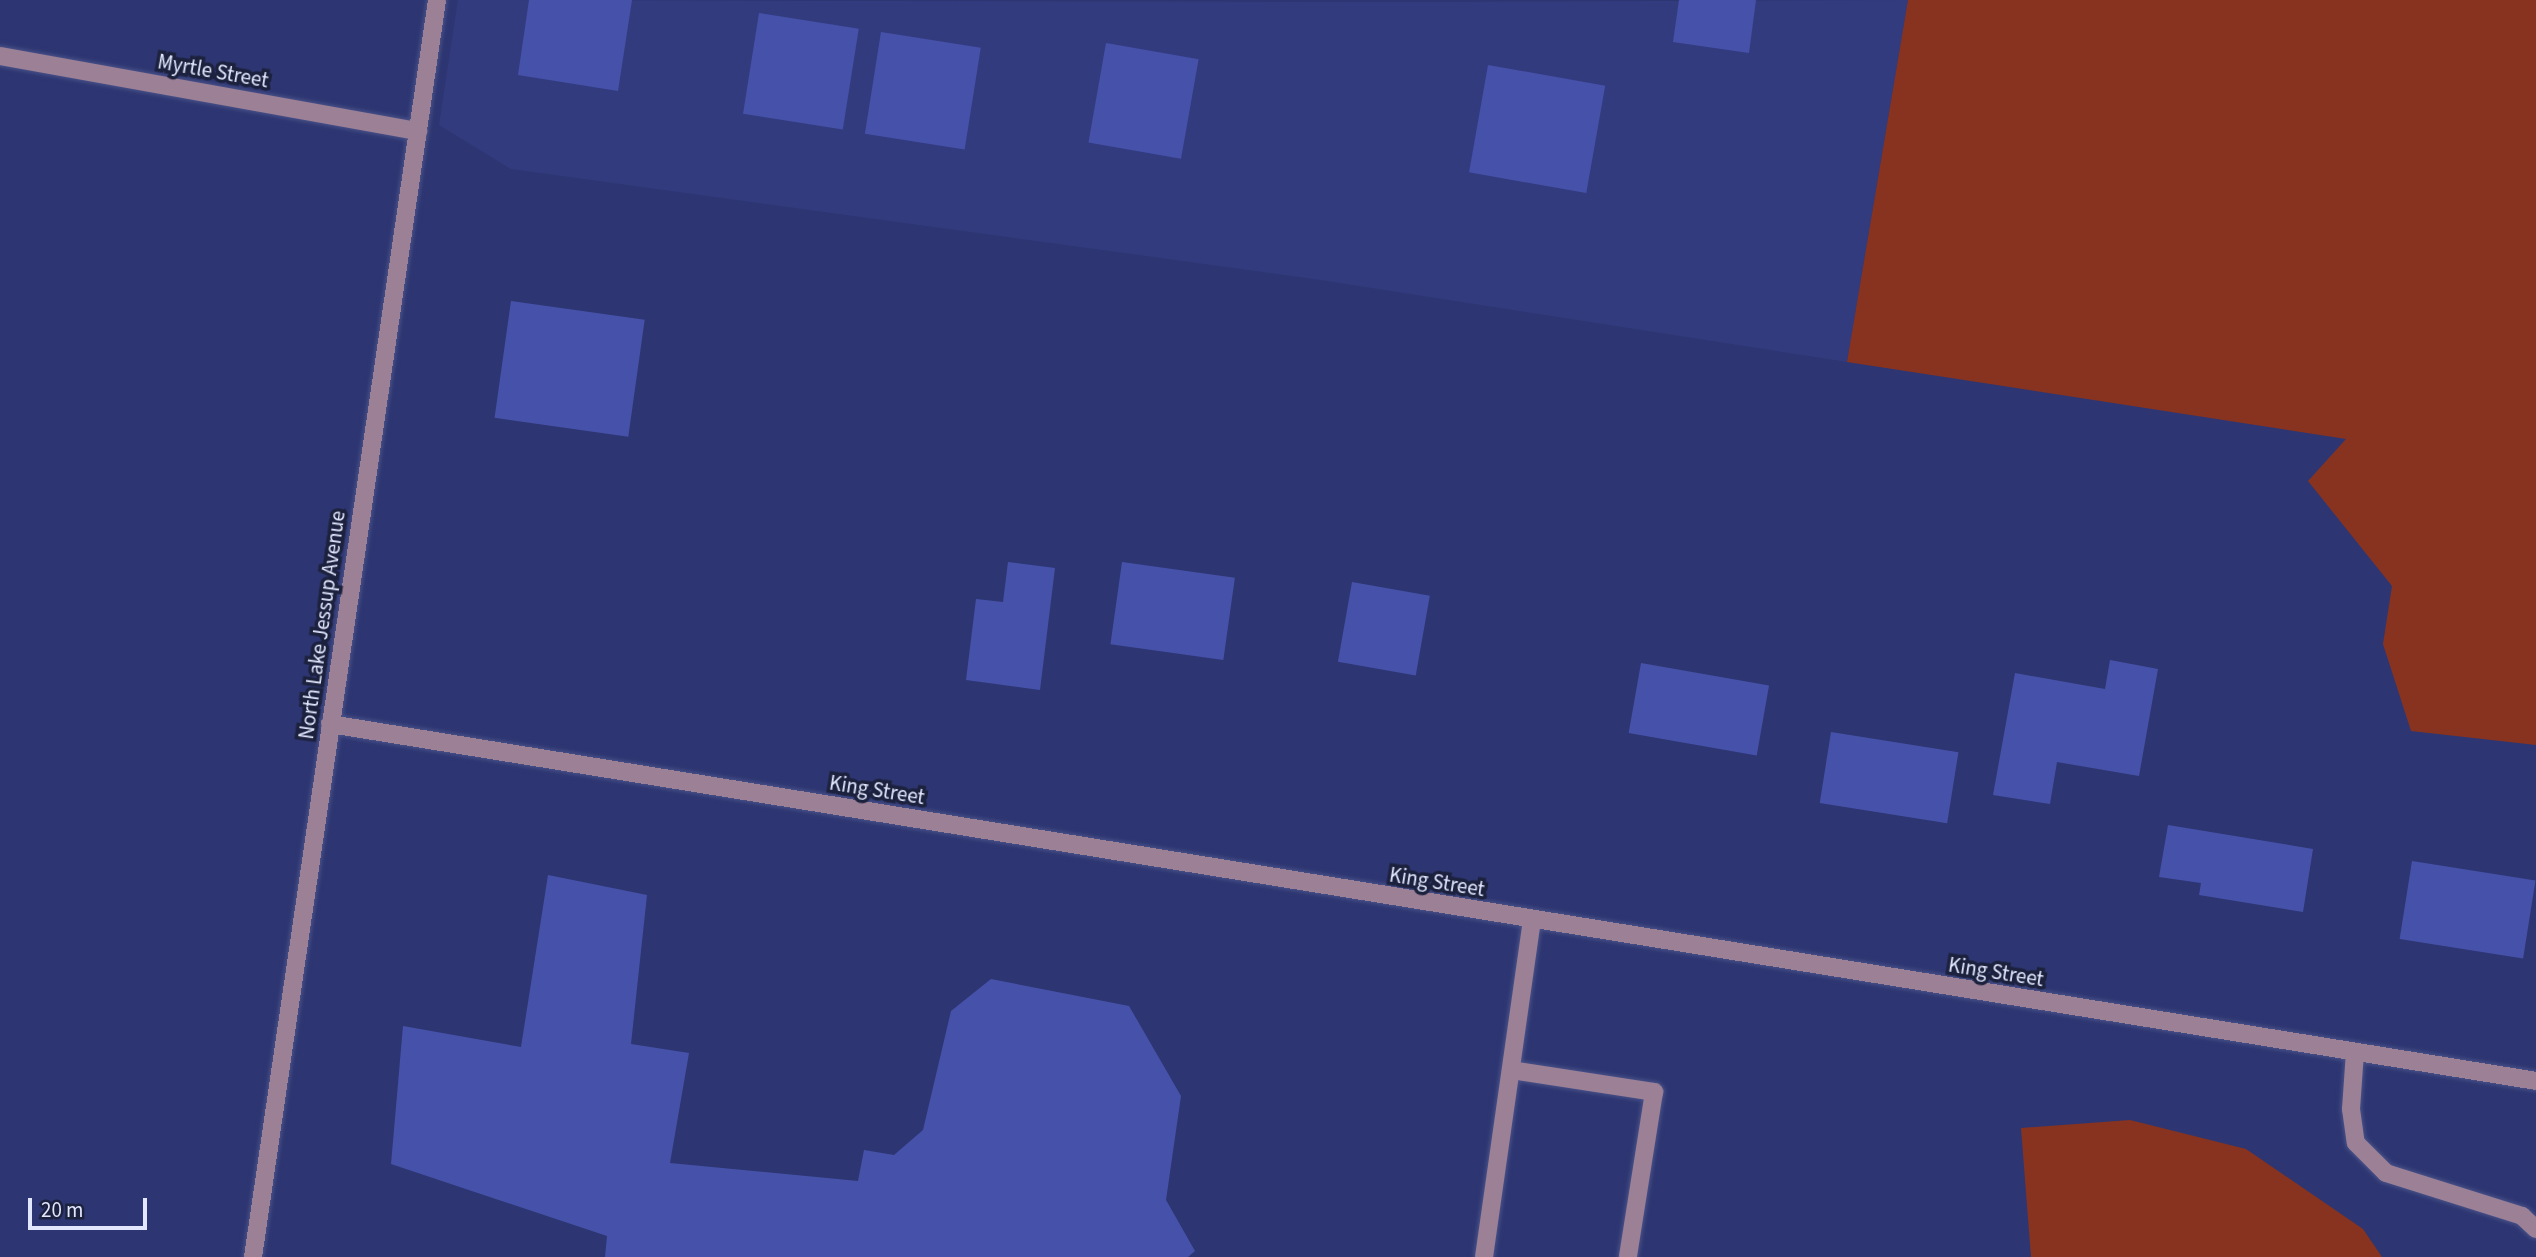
<!DOCTYPE html>
<style>
body{margin:0}
#map{position:relative;width:2536px;height:1257px;overflow:hidden;background:#2d3672;font-family:"Source Sans 3",sans-serif}
div>[style]{position:absolute}
.built>*{inset:0;background:#333b7f}
.green>*{inset:0;background:#873320}
.building>*{inset:0;background:#4652aa;transform-origin:0 0}
.roads{filter:drop-shadow(0 0 2px #4a5288) drop-shadow(0 0 2px #4a5288)}
.minor>*{height:18px;margin:-9px;padding:0 9px;transform-origin:9px;border-radius:9px;background:#9c8096}
span{translate:-50% -50%;white-space:nowrap;text-align:center;line-height:1.15;-webkit-text-stroke:7px #1c213d;paint-order:stroke}
.street-label{font-size:21px;color:#e2e7fe}
.scale{position:absolute;left:28px;top:1198px;width:119px;height:32px;box-sizing:border-box;border:4px solid #e2e7fe;border-top:0;padding-left:9px;font-size:21px;line-height:24px;white-space:nowrap;color:#e2e7fe;-webkit-text-stroke:5px #1c213d;paint-order:stroke}
</style>
<div id="map">
<div class="built">
<div style="clip-path:polygon(458px 0,1413px 2px,1908px 0,1847px 362px,1314px 279px,511px 169px,439px 125px)"></div>
</div>
<div class="green">
<div style="clip-path:polygon(1908px 0,2536px 0,2536px 745px,2411px 731px,2383px 644px,2392px 586px,2308px 481px,2346px 439px,1847px 362px)"></div>
<div style="clip-path:polygon(2130px 1120px,2246px 1149px,2363px 1229px,2382px 1257px,2031px 1257px,2021px 1128px)"></div>
</div>
<div class="building">
<div style="clip-path:polygon(529px 0,632px 0,618px 91px,518px 75px)"></div>
<div style="clip-path:polygon(1679px 0,1756px 0,1749px 53px,1673px 42px)"></div>
<div style="left:759px;top:13px;width:101px;height:102px;rotate:9deg"></div>
<div style="left:881px;top:32px;width:101px;height:103px;rotate:9deg"></div>
<div style="left:1106px;top:43px;width:94px;height:101px;rotate:10deg"></div>
<div style="left:1488px;top:65px;width:119px;height:109px;rotate:10deg"></div>
<div style="left:511px;top:301px;width:135px;height:118px;rotate:8deg"></div>
<div style="clip-path:polygon(1008px 562px,1055px 568px,1040px 690px,966px 680px,976px 599px,1003px 602px)"></div>
<div style="left:1122px;top:562px;width:114px;height:83px;rotate:8deg"></div>
<div style="left:1352px;top:582px;width:79px;height:81px;rotate:10deg"></div>
<div style="clip-path:polygon(2110px 660px,2158px 669px,2139px 776px,2057px 762px,2050px 804px,1993px 795px,2015px 673px,2105px 689px)"></div>
<div style="left:1641px;top:663px;width:130px;height:71px;rotate:10deg"></div>
<div style="left:1831px;top:732px;width:129px;height:72px;rotate:9deg"></div>
<div style="clip-path:polygon(2168px 825px,2313px 849px,2303px 912px,2199px 895px,2201px 883px,2159px 877px)"></div>
<div style="left:2412px;top:861px;width:125px;height:79px;rotate:9deg"></div>
<div style="clip-path:polygon(548px 875px,647px 895px,631px 1044px,689px 1053px,670px 1163px,858px 1181px,864px 1150px,894px 1155px,923px 1130px,951px 1011px,991px 979px,1129px 1006px,1181px 1096px,1166px 1200px,1195px 1251px,1188px 1257px,605px 1257px,607px 1236px,391px 1164px,403px 1026px,521px 1047px)"></div>
</div>
<div class="roads">
<div class="minor">
<div style="left:0;top:56px;width:425px;rotate:10.2deg"></div>
<div style="left:330px;top:724px;width:2235px;rotate:9.19deg"></div>
<div style="left:2355px;top:1052px;width:57px;rotate:94deg"></div>
<div style="left:2351px;top:1109px;width:34px;rotate:82deg"></div>
<div style="left:2356px;top:1143px;width:42px;rotate:45deg"></div>
<div style="left:2386px;top:1173px;width:143px;rotate:17.5deg"></div>
<div style="left:2522px;top:1216px;width:19px;rotate:43deg"></div>
<div style="left:1511px;top:1070px;width:145px;rotate:8.7deg"></div>
<div style="left:1654px;top:1092px;width:167px;rotate:99deg"></div>
<div style="left:253px;top:1257px;width:1270px;rotate:-81.67deg"></div>
<div style="left:1484px;top:1257px;width:339px;rotate:-81.9deg"></div>
</div>
</div>
<div class="street-label">
<span style="left:213px;top:71px;rotate:10deg">Myrtle Street</span>
<span style="left:322px;top:625px;rotate:-82deg">North Lake Jessup Avenue</span>
<span style="left:877px;top:790px;rotate:9deg">King Street</span>
<span style="left:1437px;top:882px;rotate:9deg">King Street</span>
<span style="left:1996px;top:972px;rotate:9deg">King Street</span>
</div>
<div class="scale">20 m</div>
</div>
